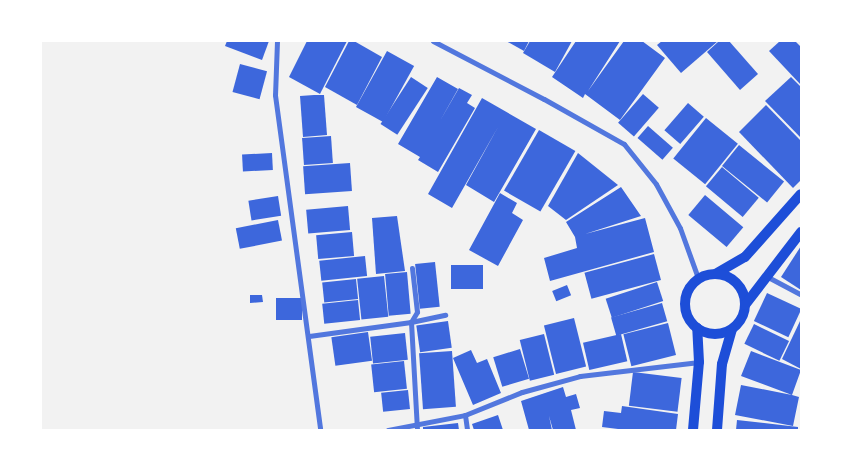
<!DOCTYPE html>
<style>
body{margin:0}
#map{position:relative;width:842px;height:471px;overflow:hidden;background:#f2f2f2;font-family:Roboto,sans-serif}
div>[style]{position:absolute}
.building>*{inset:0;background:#3d67dc;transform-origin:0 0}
.minor>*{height:5px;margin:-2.5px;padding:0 2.5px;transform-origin:2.5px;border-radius:2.5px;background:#5277de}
.secondary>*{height:10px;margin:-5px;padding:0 5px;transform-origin:5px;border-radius:5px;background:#1d4ed8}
.secondary>.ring{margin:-5px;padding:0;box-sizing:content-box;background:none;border:10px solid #1d4ed8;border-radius:50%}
span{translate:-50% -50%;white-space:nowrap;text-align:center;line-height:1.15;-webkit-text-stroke:4px #fff;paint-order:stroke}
.frame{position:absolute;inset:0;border:42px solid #fff;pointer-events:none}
</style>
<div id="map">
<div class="building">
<div style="clip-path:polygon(227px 41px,269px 41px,262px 60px,225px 46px)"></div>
<div style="clip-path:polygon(307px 41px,347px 41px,320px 94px,289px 77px)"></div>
<div style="clip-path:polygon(349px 41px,354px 41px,382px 57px,357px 105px,325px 87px)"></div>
<div style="clip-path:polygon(506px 41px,529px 41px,524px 51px)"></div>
<div style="clip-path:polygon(530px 41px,572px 41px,555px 72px,523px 53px)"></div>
<div style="clip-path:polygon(576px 41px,620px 41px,588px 91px,624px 41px,642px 41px,665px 58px,620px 120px,585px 94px,583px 98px,552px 77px)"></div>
<div style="clip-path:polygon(662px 41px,718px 41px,681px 73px,657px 45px)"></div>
<div style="clip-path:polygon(719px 41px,729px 41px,758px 74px,740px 90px,707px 52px)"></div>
<div style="clip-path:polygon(780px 41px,795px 41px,801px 47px,801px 85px,769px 51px)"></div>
<div style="left:387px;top:51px;width:31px;height:64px;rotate:29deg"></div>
<div style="left:240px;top:64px;width:28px;height:29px;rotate:15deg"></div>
<div style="left:411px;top:77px;width:20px;height:56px;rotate:33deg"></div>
<div style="clip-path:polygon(437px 77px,458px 89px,440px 121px,459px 88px,472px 95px,467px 103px,475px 108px,438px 172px,418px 160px,420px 157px,398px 144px)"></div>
<div style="clip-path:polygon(791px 77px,801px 87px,801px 138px,765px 101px)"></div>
<div style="left:643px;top:94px;width:21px;height:38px;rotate:41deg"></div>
<div style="clip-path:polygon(314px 95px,324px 95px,327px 135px,303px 137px,300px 96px)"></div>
<div style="clip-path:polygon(482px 98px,536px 129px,494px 202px,466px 185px,498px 127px,452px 208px,428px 194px)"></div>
<div style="left:688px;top:103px;width:21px;height:36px;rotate:41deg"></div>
<div style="clip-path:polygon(766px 105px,801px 141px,801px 180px,793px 188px,739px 132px)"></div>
<div style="left:706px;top:118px;width:41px;height:52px;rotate:39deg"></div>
<div style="left:648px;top:126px;width:33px;height:16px;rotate:41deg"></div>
<div style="left:539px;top:130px;width:42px;height:70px;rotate:30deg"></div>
<div style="left:331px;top:136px;width:27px;height:29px;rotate:86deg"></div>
<div style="left:739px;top:145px;width:58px;height:27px;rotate:39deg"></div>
<div style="left:272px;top:153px;width:17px;height:30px;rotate:87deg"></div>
<div style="clip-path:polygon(578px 153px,618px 185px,566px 220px,548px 206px)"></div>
<div style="left:350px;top:163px;width:28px;height:47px;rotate:86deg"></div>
<div style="left:722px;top:167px;width:48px;height:25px;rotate:40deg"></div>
<div style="clip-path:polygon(621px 187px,641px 216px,585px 234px,645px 218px,654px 252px,550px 281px,544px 258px,577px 248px,575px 237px,566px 222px)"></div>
<div style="clip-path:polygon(500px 193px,517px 203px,512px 213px,523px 220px,498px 266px,469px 250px)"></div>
<div style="left:705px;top:195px;width:50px;height:26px;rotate:40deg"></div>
<div style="left:278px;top:196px;width:20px;height:30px;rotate:81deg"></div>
<div style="left:348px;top:206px;width:24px;height:42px;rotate:85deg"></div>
<div style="clip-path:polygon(397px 216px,405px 271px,376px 274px,372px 218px)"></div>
<div style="left:278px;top:220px;width:21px;height:43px;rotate:79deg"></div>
<div style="left:352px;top:232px;width:24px;height:36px;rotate:85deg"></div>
<div style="clip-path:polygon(801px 246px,801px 290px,781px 277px)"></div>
<div style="left:654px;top:254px;width:27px;height:72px;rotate:75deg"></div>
<div style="left:365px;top:256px;width:20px;height:46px;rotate:84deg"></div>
<div style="left:435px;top:262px;width:45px;height:20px;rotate:84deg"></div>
<div style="left:451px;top:265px;width:32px;height:24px"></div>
<div style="left:407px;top:272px;width:42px;height:22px;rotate:85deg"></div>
<div style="left:384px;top:276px;width:41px;height:27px;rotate:84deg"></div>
<div style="left:356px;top:279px;width:20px;height:34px;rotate:84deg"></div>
<div style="left:657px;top:282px;width:20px;height:54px;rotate:72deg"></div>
<div style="left:567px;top:285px;width:11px;height:16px;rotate:68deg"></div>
<div style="left:767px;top:293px;width:38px;height:31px;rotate:25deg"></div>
<div style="clip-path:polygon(250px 295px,262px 295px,263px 302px,250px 303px)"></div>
<div style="left:276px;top:298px;width:26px;height:22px"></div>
<div style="left:358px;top:300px;width:20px;height:36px;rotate:84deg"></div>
<div style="left:662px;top:303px;width:19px;height:53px;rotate:74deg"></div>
<div style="left:574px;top:318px;width:50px;height:31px;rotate:76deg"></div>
<div style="clip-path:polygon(801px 319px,801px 369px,782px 359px)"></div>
<div style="left:448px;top:321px;width:27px;height:32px;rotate:82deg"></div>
<div style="left:668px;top:323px;width:33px;height:46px;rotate:76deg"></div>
<div style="left:754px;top:324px;width:39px;height:22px;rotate:26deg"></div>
<div style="left:368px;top:332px;width:29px;height:37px;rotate:82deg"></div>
<div style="left:405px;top:333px;width:27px;height:35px;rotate:84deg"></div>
<div style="left:544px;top:334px;width:42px;height:25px;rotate:76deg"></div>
<div style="left:621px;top:334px;width:28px;height:39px;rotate:77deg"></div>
<div style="left:520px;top:349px;width:31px;height:28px;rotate:73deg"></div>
<div style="clip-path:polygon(471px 350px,477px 363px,487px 359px,501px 393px,473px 405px,453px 358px)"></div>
<div style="left:452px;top:351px;width:56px;height:33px;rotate:86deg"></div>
<div style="clip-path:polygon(751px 351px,801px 370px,792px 395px,799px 397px,793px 426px,735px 415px,741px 385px,792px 395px,741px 376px)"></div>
<div style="left:404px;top:361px;width:28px;height:33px;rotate:84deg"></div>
<div style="left:633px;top:372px;width:49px;height:34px;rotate:7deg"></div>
<div style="clip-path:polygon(563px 387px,566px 397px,576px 394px,580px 408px,571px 410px,576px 430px,553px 430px,549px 416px,552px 430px,529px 430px,521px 401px)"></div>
<div style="left:408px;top:390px;width:19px;height:27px;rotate:84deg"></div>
<div style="clip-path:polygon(622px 406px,678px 414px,676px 430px,626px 430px,602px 427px,604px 411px,621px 413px)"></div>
<div style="clip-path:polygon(498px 415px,503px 430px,474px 430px,472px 424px)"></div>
<div style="clip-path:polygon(737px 420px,798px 427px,798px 430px,736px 430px)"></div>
<div style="clip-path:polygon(458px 423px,459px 430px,423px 430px,423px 427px)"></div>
</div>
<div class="minor">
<div style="left:277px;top:41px;width:54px;rotate:92.1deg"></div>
<div style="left:275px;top:95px;width:338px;rotate:82.3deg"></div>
<div style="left:433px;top:41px;width:125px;rotate:27.6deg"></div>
<div style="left:544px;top:99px;width:92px;rotate:29.4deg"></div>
<div style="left:624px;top:144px;width:51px;rotate:51.3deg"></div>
<div style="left:656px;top:184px;width:50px;rotate:61.4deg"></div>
<div style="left:680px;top:228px;width:53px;rotate:70.2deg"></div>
<div style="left:412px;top:268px;width:44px;rotate:83.5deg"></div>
<div style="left:417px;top:312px;width:12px;rotate:121deg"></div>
<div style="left:411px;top:322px;width:108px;rotate:86.8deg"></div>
<div style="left:766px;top:276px;width:40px;rotate:28deg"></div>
<div style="left:309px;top:336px;width:103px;rotate:-7.8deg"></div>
<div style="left:411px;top:322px;width:35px;rotate:-12deg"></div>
<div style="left:465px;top:415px;width:15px;rotate:82deg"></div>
<div style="left:388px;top:430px;width:78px;rotate:-11deg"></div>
<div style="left:465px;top:415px;width:61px;rotate:-22deg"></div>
<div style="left:522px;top:392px;width:60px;rotate:-15.4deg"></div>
<div style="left:580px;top:376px;width:120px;rotate:-6.7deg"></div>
</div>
<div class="secondary">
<div style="left:717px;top:273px;width:32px;rotate:-30deg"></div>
<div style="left:745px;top:257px;width:84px;rotate:-48.4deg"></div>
<div class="ring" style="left:685px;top:274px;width:50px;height:50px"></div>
<div style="left:745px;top:305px;width:92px;rotate:-52.5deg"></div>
<div style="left:693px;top:430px;width:68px;rotate:-85deg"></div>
<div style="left:699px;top:362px;width:34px;rotate:-93deg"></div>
<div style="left:717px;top:430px;width:66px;rotate:-85.7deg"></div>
<div style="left:722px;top:364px;width:36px;rotate:-74deg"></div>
</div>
<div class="frame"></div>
</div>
